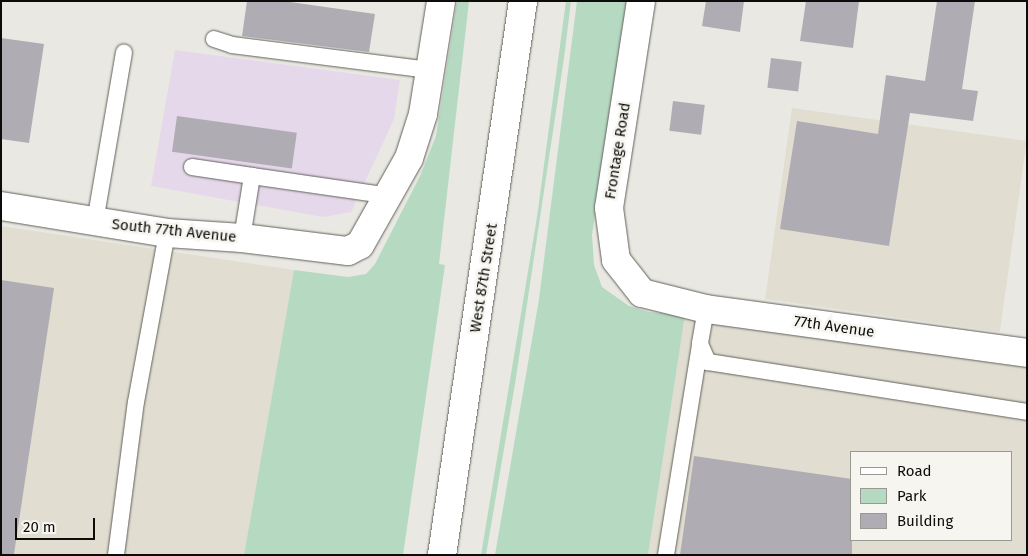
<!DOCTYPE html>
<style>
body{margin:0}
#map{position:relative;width:1028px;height:556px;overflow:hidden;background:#e9e8e2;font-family:"Fira Sans",sans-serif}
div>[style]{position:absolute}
.commercial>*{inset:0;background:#e6d8eb}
.built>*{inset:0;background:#e1ddd0;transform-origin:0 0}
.green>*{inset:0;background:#b6d9c2}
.building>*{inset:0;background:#afadb3;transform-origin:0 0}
.roads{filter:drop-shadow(0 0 1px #61605b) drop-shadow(0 0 1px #61605b)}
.service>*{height:16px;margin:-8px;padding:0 8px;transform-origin:8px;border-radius:8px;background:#fff}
.minor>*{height:28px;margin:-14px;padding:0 14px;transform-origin:14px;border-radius:14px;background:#fff}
.secondary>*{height:28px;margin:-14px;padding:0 14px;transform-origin:14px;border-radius:14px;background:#fff}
span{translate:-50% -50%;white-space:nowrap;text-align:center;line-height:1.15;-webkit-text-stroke:5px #f6f5ef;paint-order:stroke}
.street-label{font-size:15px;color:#0d0c0a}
.frame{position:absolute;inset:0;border:2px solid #0d0c0a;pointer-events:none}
.legend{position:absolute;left:850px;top:451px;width:162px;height:90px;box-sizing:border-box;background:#f6f5ef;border:1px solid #999893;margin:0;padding:6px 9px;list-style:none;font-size:15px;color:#0d0c0a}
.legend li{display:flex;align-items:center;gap:10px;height:25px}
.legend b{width:25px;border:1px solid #999893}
.scale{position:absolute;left:15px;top:518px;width:80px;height:22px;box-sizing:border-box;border:2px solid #0d0c0a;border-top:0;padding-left:6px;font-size:15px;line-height:18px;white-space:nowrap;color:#0d0c0a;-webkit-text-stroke:4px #f6f5ef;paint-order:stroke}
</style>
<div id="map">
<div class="commercial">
<div style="clip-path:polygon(175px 50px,400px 80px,394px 119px,351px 212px,323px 217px,151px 186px)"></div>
</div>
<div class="built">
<div style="left:792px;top:108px;width:237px;height:193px;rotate:8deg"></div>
<div style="clip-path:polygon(1px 226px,294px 270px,244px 555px,1px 555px)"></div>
<div style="clip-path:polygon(evenodd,685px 315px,1027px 364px,1027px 555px,648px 555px,685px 315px,852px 452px,1012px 452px,1012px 540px,852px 540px,852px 452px)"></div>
</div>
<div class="green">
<div style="clip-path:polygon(457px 1px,469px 1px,439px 264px,445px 265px,403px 555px,244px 555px,294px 270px,348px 277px,366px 274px,375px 264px,420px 176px,436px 136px)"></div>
<div style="clip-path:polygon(566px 1px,571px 1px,564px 58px,515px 384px,486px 555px,481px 555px,537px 217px)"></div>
<div style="clip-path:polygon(577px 1px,627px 1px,592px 235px,594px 265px,602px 287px,629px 306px,649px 312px,685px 315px,648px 555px,495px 555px,539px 299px)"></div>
</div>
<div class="building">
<div style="clip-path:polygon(247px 1px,283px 1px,375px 14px,369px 52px,242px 36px)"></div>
<div style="clip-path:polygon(706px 1px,744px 1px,740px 32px,702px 26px)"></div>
<div style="clip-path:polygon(806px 1px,859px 1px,853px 48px,800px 41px)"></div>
<div style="clip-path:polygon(937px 1px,975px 1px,962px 89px,978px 91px,973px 121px,910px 113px,889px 246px,780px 229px,797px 121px,878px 134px,886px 75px,925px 81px)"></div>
<div style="clip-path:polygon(1px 38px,44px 44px,29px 143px,1px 139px)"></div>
<div style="left:771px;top:58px;width:31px;height:30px;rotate:7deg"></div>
<div style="left:673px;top:101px;width:32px;height:30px;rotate:7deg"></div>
<div style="left:177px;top:116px;width:121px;height:36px;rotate:8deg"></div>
<div style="clip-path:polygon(1px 280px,54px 288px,14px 554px,1px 554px)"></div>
<div style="clip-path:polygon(694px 456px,852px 479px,852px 555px,680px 555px)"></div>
</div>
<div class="roads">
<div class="service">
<div style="left:214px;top:39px;width:19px;rotate:18deg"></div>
<div style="left:232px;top:45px;width:201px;rotate:7.2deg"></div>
<div style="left:192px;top:167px;width:61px;rotate:8.5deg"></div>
<div style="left:95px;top:222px;width:172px;rotate:-80.3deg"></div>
<div style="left:242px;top:238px;width:63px;rotate:-80.8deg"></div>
<div style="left:252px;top:176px;width:139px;rotate:8.2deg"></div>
<div style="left:706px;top:309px;width:36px;rotate:100deg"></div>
<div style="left:700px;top:344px;width:20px;rotate:66deg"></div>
<div style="left:708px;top:362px;width:323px;rotate:8.9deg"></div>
<div style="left:116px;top:555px;width:154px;rotate:-82.6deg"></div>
<div style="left:136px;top:402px;width:172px;rotate:-79.6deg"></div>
<div style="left:666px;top:555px;width:213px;rotate:-80.8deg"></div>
</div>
<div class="minor">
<div style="left:641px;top:1px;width:209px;rotate:98.8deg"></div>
<div style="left:609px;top:208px;width:52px;rotate:82.3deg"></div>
<div style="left:616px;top:260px;width:42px;rotate:51.8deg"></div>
<div style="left:642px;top:293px;width:66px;rotate:14deg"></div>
<div style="left:706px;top:309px;width:324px;rotate:7.8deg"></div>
<div style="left:1px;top:206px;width:168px;rotate:9.2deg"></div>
<div style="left:167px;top:233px;width:75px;rotate:3.8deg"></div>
<div style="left:242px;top:238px;width:107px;rotate:7deg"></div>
<div style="left:348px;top:251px;width:13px;rotate:-27deg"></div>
<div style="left:360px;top:245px;width:100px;rotate:-60.6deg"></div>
<div style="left:409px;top:158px;width:46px;rotate:-72.3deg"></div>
<div style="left:423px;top:114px;width:114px;rotate:-80.9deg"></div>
</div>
<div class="secondary">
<div style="left:442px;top:555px;width:560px;rotate:-81.68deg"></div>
</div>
</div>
<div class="street-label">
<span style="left:618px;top:151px;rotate:-81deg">Frontage Road</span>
<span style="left:174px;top:231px;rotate:6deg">South 77th Avenue</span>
<span style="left:484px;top:278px;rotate:-81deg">West 87th Street</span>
<span style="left:834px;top:327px;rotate:8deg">77th Avenue</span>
</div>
<div class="frame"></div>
<ul class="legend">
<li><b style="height:6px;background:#fff"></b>Road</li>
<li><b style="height:14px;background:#b6d9c2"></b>Park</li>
<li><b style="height:14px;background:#afadb3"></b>Building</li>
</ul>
<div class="scale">20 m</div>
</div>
